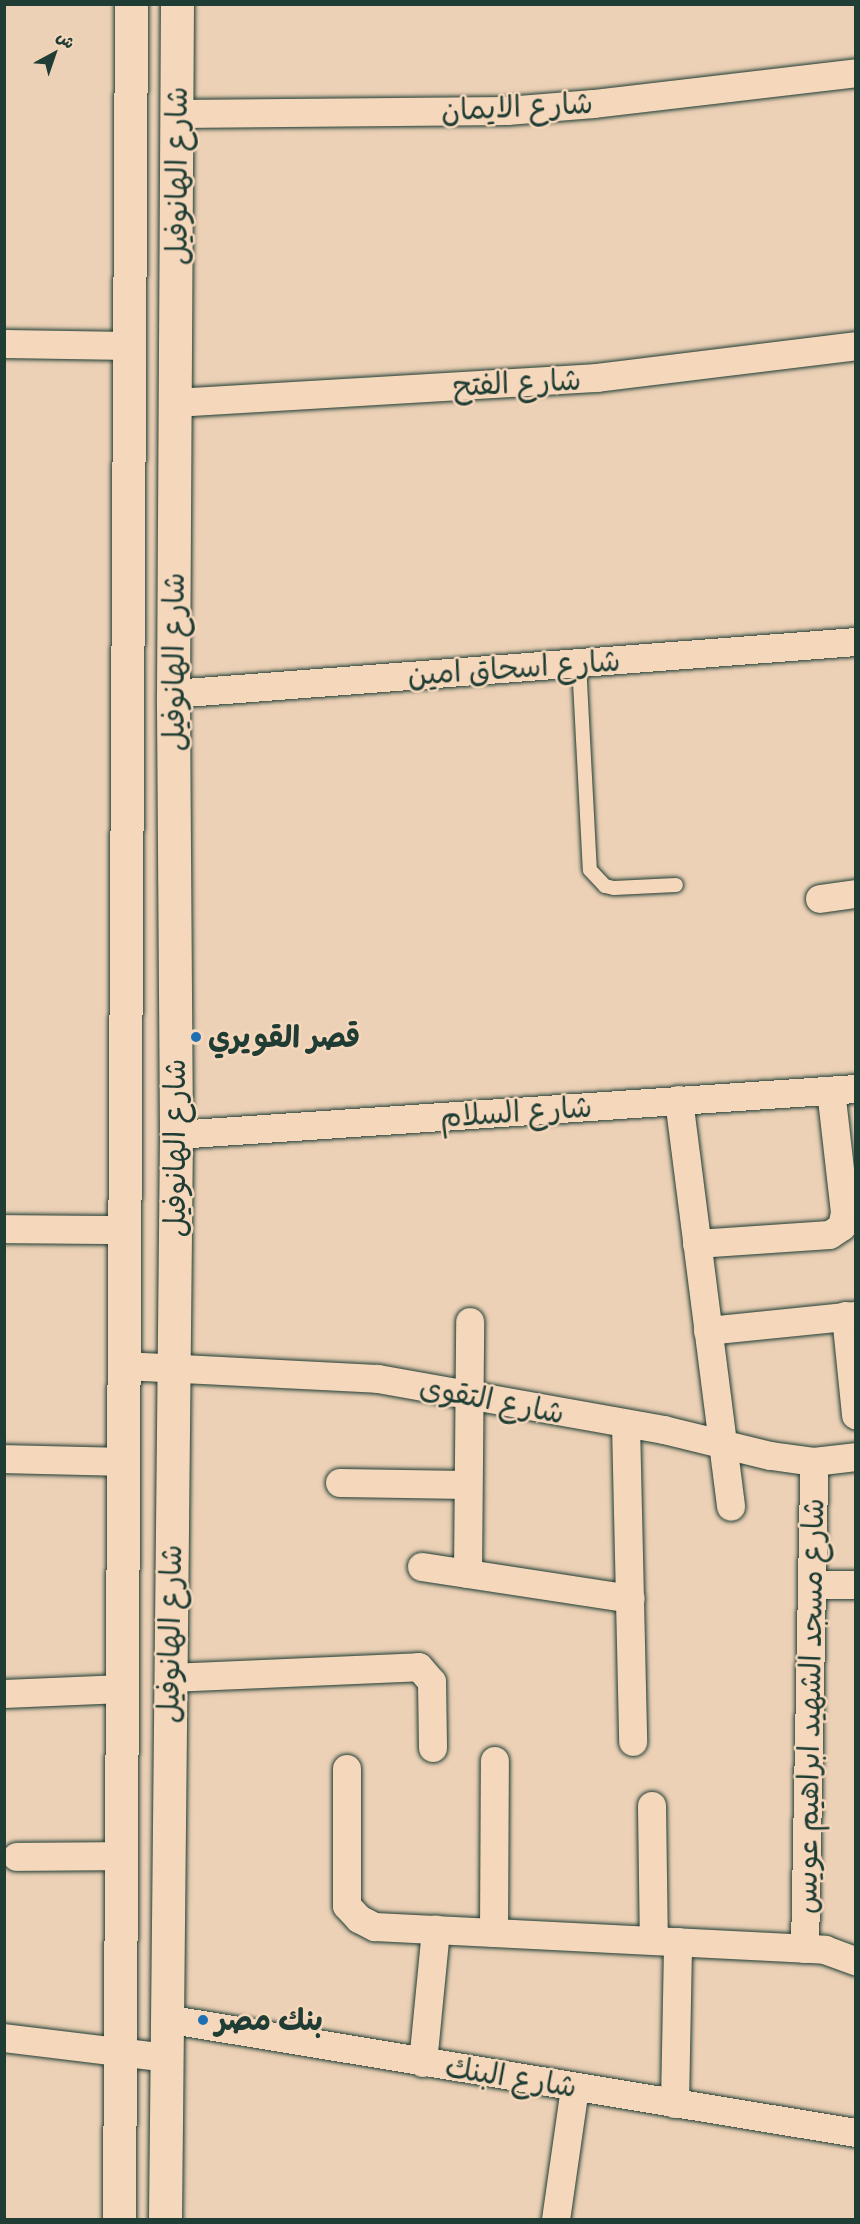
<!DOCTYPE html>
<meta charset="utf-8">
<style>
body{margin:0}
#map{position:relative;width:860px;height:2224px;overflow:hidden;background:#ecd1b6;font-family:Caveat,"Playpen Sans Arabic",sans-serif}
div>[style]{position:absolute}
.roads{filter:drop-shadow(0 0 2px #1f3d34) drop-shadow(0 0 2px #1f3d34)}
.lane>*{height:14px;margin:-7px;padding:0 7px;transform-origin:7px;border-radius:7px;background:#f5d7bb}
.street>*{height:28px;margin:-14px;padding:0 14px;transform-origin:14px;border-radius:14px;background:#f5d7bb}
.secondary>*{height:33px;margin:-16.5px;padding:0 16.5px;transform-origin:16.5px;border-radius:16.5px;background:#f5d7bb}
.dots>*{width:16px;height:16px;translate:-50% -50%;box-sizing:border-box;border:3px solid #f5d7bb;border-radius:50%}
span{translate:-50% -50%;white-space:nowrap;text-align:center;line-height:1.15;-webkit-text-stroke:5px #f5d7bb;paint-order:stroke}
.street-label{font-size:30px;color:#1f3d34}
.poi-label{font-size:30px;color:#1f3d34;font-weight:700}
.left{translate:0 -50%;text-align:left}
.frame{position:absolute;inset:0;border:6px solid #1f3d34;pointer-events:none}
.north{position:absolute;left:24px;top:24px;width:60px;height:60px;-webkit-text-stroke:4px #f5d7bb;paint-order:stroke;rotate:40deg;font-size:16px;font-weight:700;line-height:24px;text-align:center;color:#1f3d34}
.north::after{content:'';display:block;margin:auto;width:21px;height:27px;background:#1f3d34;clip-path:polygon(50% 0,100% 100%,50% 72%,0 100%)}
</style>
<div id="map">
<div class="roads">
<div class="lane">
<div style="left:579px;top:663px;width:207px;rotate:87deg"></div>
<div style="left:590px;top:870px;width:22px;rotate:47deg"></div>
<div style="left:605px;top:886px;width:9px;rotate:13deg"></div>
<div style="left:614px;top:888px;width:62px;rotate:-2.8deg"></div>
</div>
<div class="street">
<div style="left:177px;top:114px;width:330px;rotate:-0.5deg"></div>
<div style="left:507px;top:111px;width:87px;rotate:-4.6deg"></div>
<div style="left:594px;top:104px;width:264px;rotate:-6.7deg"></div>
<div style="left:4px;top:344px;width:127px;rotate:0.9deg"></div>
<div style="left:176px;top:403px;width:422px;rotate:-3.4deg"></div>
<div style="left:597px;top:378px;width:261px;rotate:-7deg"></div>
<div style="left:173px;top:694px;width:685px;rotate:-4.35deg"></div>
<div style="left:820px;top:899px;width:36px;rotate:-8deg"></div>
<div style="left:679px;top:1100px;width:410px;rotate:82.7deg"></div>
<div style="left:176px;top:1135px;width:682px;rotate:-3.87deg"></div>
<div style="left:4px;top:1229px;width:118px;rotate:0.5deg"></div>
<div style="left:697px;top:1244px;width:133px;rotate:-3.9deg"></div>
<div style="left:830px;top:1235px;width:14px;rotate:-34deg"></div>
<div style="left:842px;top:1227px;width:14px;rotate:-78deg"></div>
<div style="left:845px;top:1213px;width:123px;rotate:-96.5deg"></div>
<div style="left:846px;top:1316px;width:100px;rotate:84.2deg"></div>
<div style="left:708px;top:1331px;width:149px;rotate:-5.8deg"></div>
<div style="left:123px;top:1366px;width:255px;rotate:2.9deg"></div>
<div style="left:378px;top:1379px;width:291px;rotate:10.1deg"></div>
<div style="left:664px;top:1430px;width:110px;rotate:13.7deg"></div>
<div style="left:771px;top:1456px;width:43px;rotate:7.9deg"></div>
<div style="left:814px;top:1462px;width:42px;rotate:-6.8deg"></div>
<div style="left:626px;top:1424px;width:318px;rotate:88.7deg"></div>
<div style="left:4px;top:1459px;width:119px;rotate:1.4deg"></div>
<div style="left:340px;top:1483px;width:128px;rotate:0.9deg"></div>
<div style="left:422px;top:1567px;width:211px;rotate:8.7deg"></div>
<div style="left:468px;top:1574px;width:252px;rotate:-89.5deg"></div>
<div style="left:812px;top:1585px;width:44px"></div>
<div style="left:170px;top:1678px;width:249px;rotate:-2.5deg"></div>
<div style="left:419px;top:1667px;width:20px;rotate:49deg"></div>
<div style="left:432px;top:1682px;width:66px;rotate:89.1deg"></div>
<div style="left:4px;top:1694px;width:119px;rotate:-2.4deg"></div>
<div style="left:347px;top:1769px;width:137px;rotate:90deg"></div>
<div style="left:347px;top:1906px;width:18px;rotate:47deg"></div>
<div style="left:359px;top:1919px;width:18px;rotate:27deg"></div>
<div style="left:375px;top:1927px;width:451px;rotate:2.9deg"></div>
<div style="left:825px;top:1950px;width:33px;rotate:20deg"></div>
<div style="left:652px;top:1806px;width:135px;rotate:89.2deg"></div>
<div style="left:17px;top:1857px;width:105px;rotate:-0.5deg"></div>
<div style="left:494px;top:1933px;width:172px;rotate:-89.7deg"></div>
<div style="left:805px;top:1949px;width:487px;rotate:-88.9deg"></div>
<div style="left:166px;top:2019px;width:699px;rotate:9.38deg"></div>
<div style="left:4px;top:2038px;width:164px;rotate:7deg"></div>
<div style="left:423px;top:2063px;width:134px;rotate:-84.4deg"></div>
<div style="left:675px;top:2104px;width:162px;rotate:-88.9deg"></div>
<div style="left:556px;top:2220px;width:133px;rotate:-81.8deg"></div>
</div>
<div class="secondary">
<div style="left:119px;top:2220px;width:2216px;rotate:-89.69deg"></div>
<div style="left:165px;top:2220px;width:1085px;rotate:-89.42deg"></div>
<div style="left:176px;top:1135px;width:441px;rotate:-90.4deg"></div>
<div style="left:173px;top:694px;width:690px;rotate:-89.67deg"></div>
</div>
</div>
<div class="dots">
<div style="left:196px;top:1037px;background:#1f6fb2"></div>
<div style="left:203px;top:2020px;background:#1f6fb2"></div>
</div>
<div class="street-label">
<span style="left:517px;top:107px;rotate:-3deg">شارع الايمان</span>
<span style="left:177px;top:176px;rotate:-90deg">شارع الهانوفيل</span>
<span style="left:517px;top:383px;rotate:-3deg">شارع الفتح</span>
<span style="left:174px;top:662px;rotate:-90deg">شارع الهانوفيل</span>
<span style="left:514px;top:668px;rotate:-4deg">شارع اسحاق امين</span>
<span style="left:516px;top:1112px;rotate:-4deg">شارع السلام</span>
<span style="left:175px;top:1148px;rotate:-90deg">شارع الهانوفيل</span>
<span style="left:492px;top:1400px;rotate:11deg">شارع التقوى</span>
<span style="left:170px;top:1634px;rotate:-89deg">شارع الهانوفيل</span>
<span style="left:810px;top:1706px;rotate:-89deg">شارع مسجد الشهيد ابراهيم عويس</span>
<span style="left:511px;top:2077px;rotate:9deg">شارع البنك</span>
</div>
<div class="poi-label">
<span class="left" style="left:208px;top:1037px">قصر القويري</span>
<span class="left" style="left:215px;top:2020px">بنك مصر</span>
</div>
<div class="frame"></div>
<div class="north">ش</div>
</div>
